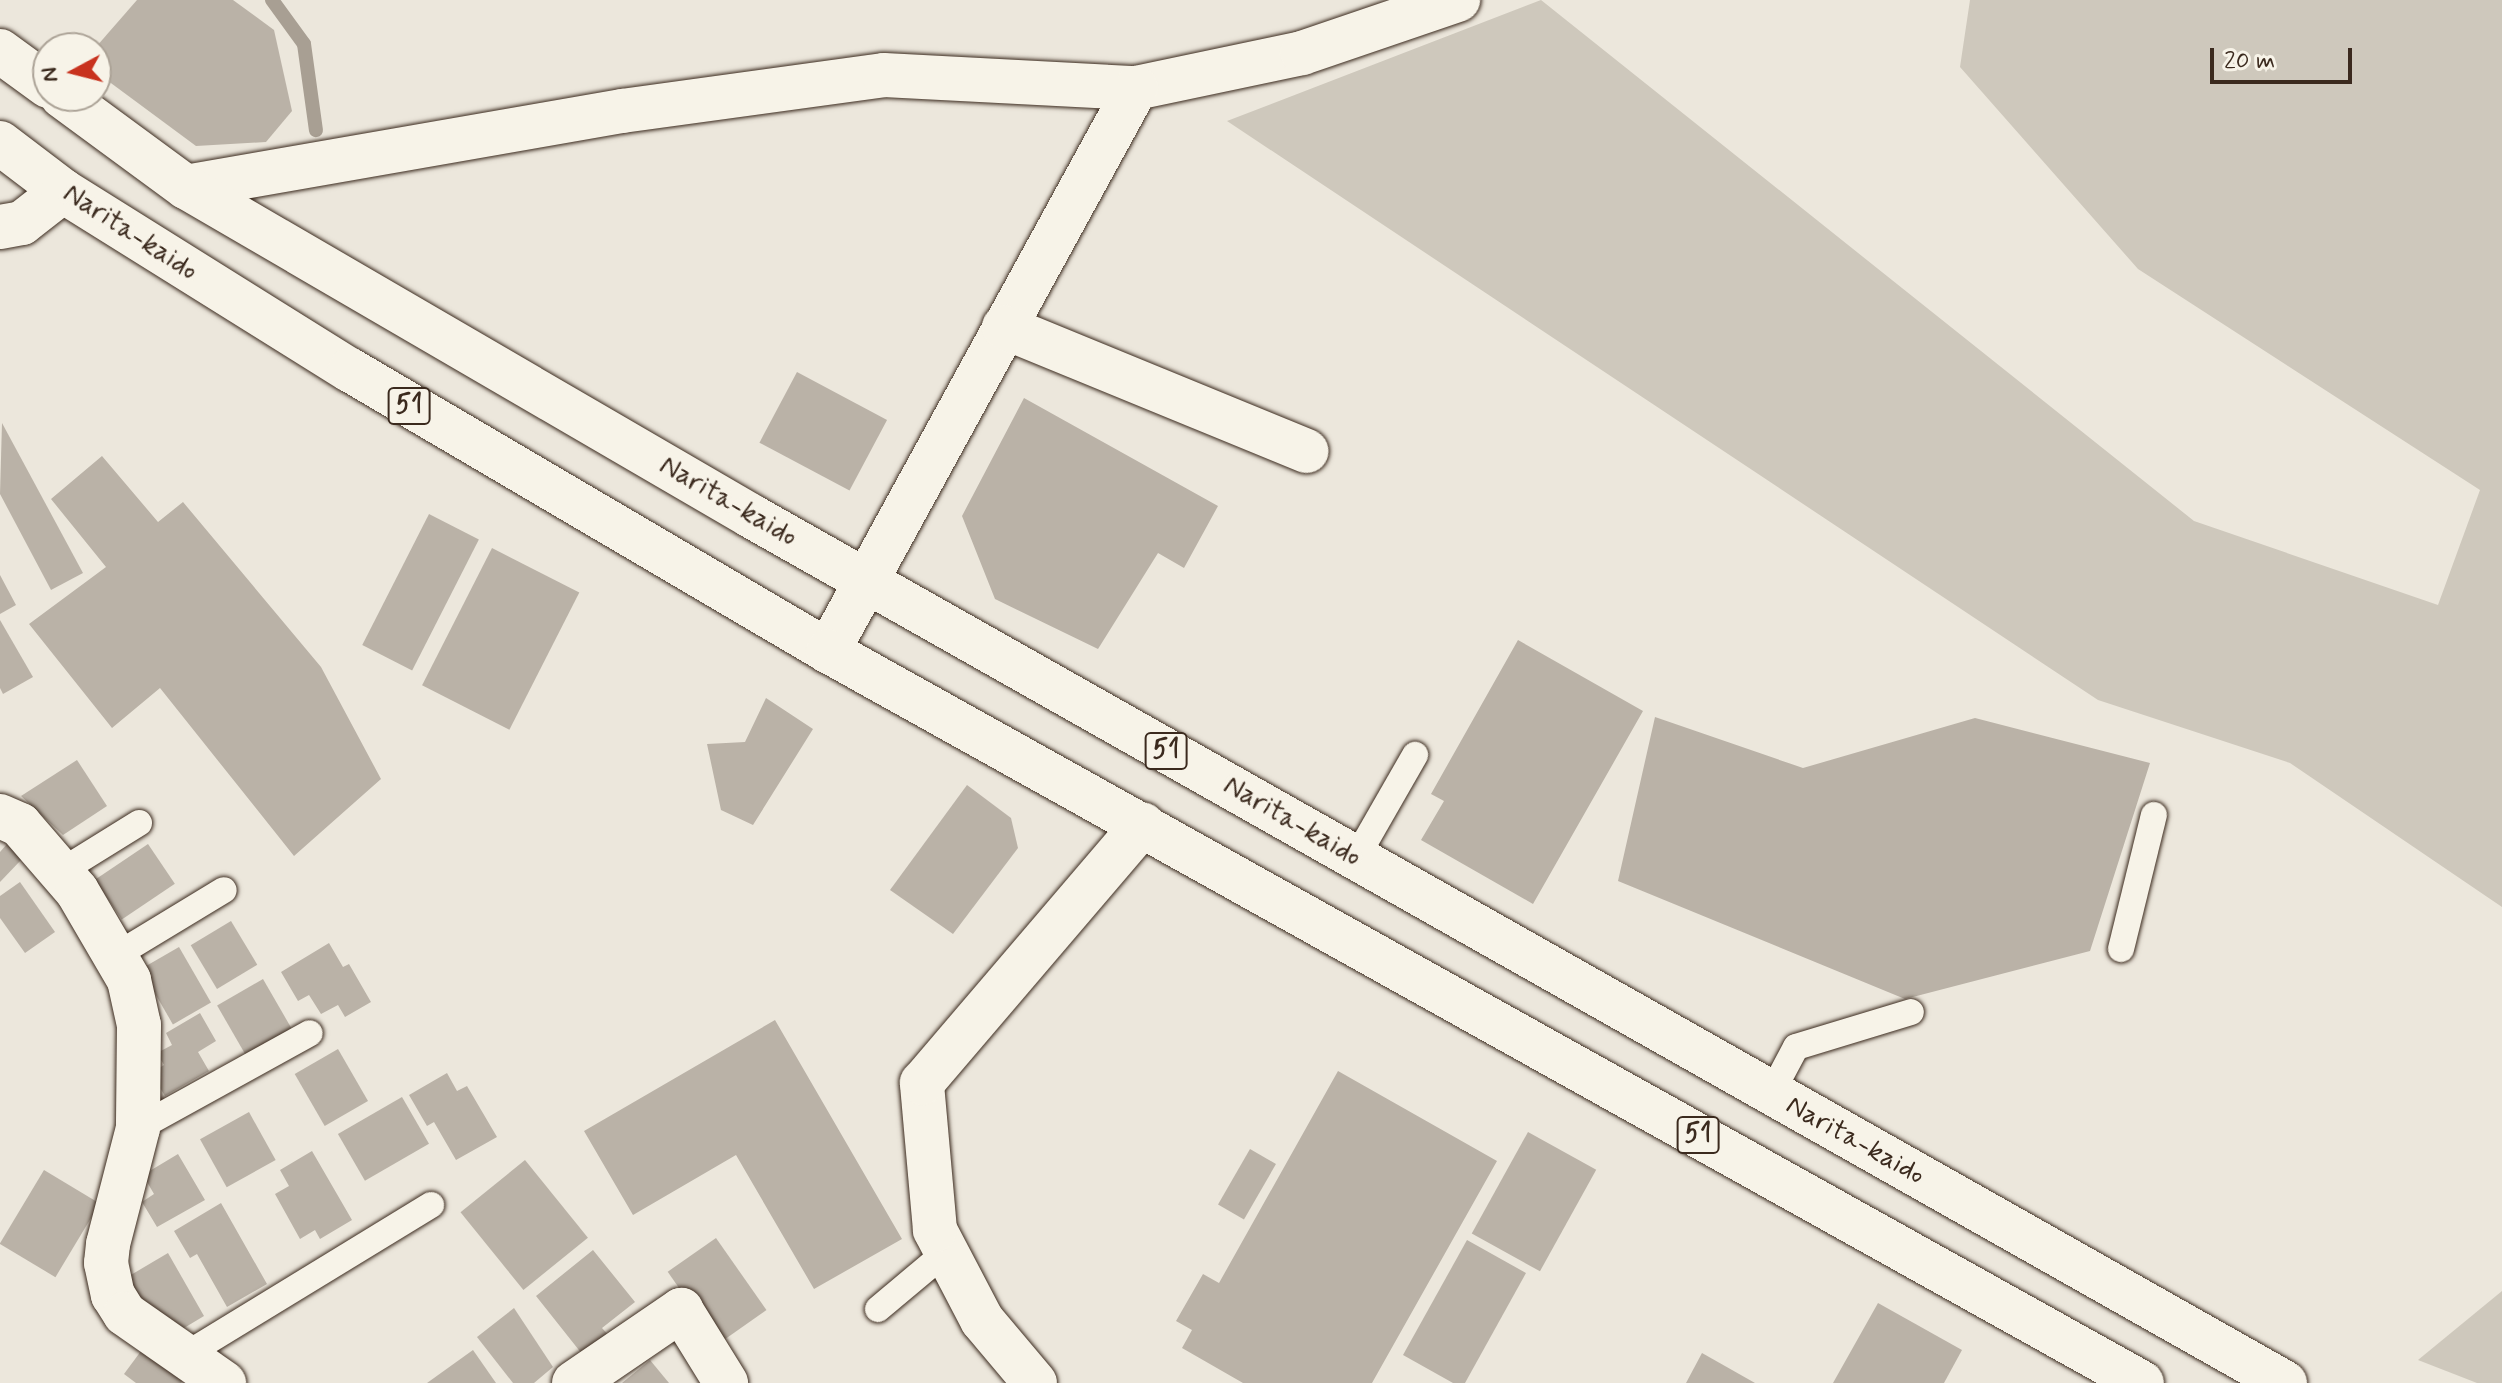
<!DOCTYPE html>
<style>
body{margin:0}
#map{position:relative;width:2502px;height:1383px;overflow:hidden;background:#ece7dc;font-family:Mynerve,sans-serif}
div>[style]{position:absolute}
.green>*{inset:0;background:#cec8bc}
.stream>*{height:14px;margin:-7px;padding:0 7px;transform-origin:7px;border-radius:7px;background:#a89f93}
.building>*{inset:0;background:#bab2a7;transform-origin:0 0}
.roads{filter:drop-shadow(0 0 2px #3b2a1e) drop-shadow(0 0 2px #3b2a1e)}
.lane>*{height:26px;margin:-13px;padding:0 13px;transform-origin:13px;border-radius:13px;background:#f7f3e8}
.street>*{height:44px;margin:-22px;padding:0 22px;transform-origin:22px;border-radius:22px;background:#f7f3e8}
.highway>*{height:44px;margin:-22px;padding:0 22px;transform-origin:22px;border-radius:22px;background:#f7f3e8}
span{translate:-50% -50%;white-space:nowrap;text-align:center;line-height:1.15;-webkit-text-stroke:8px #f7f3e8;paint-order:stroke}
.shield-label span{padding:2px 6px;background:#f7f3e8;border:2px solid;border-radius:6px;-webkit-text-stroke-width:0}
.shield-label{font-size:26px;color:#3b2a1e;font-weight:700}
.street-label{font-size:28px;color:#3b2a1e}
.north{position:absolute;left:32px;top:32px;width:80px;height:80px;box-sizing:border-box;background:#f7f3e8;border:2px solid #aca397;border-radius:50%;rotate:263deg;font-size:22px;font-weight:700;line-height:32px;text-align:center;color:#3b2a1e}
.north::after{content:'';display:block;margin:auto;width:28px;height:36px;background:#c8321e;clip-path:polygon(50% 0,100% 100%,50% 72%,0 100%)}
.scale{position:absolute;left:2210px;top:48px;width:142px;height:36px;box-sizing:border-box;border:4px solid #3b2a1e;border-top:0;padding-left:10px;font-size:24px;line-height:28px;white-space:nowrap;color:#3b2a1e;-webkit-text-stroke:6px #f7f3e8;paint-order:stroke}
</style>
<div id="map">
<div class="green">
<div style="clip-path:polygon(1541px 0,2194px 521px,2438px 605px,2480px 490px,2138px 269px,1960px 67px,1970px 0,2502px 0,2502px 907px,2290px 763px,2098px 700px,1227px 121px)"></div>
<div style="clip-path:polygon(2502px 1291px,2502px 1383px,2477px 1383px,2418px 1360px)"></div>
</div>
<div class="stream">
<div style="left:272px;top:0;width:54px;rotate:54deg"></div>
<div style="left:304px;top:44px;width:87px;rotate:82.1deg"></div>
</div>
<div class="building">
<div style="clip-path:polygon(137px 0,233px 0,274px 30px,292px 111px,266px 142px,196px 146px,96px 72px,96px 47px)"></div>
<div style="left:797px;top:372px;width:102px;height:80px;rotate:28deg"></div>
<div style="clip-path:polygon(1024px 398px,1218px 506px,1184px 568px,1158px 553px,1098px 649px,995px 599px,962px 516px)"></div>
<div style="clip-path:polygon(2px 423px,83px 573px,51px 590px,0 494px)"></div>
<div style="clip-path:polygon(102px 456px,158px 522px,183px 502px,321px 667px,381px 779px,294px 856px,160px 688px,112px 728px,29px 624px,106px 567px,51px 499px)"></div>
<div style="left:429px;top:514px;width:56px;height:147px;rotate:27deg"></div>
<div style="left:492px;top:548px;width:98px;height:154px;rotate:27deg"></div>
<div style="clip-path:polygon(0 575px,16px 605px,0 614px)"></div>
<div style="clip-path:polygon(0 620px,33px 677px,3px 694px,0 688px)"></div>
<div style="clip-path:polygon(1518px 640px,1643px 711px,1533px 904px,1421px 840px,1444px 801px,1431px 794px)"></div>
<div style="clip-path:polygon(766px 698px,813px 729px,753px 825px,721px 810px,707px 744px,745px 742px)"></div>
<div style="clip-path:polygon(1655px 717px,1803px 768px,1975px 718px,2150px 763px,2090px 951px,1905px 999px,1618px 881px)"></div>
<div style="clip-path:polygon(77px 760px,107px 806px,63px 835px,21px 796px)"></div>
<div style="clip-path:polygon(967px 785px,1011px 818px,1018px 848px,953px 934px,890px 890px)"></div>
<div style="clip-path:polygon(7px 844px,22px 859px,0 882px,0 852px)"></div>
<div style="left:148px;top:844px;width:48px;height:64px;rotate:56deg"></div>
<div style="clip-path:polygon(20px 882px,55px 932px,25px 953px,0 918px,0 896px)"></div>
<div style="left:231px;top:921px;width:51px;height:47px;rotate:59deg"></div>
<div style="clip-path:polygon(329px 943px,343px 967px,349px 964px,371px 1002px,345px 1017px,338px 1005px,321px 1014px,309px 995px,298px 1001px,281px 972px)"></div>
<div style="left:179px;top:947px;width:64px;height:44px;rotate:60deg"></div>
<div style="left:263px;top:979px;width:60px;height:53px;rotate:60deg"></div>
<div style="clip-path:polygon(200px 1013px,216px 1041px,198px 1052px,209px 1071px,165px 1096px,151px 1073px,164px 1065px,157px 1053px,172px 1045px,166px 1033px)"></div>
<div style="clip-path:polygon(775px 1020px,902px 1239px,814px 1289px,736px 1155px,633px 1215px,584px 1131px)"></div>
<div style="left:338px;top:1049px;width:60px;height:50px;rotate:60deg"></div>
<div style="clip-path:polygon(1338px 1071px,1497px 1161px,1372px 1383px,1243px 1383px,1182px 1348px,1192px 1330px,1176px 1321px,1203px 1274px,1219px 1283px)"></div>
<div style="clip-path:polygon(447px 1073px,457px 1091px,467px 1086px,497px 1137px,456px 1160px,434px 1122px,427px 1126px,409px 1095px)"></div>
<div style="left:402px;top:1097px;width:54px;height:74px;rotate:60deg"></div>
<div style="left:249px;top:1112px;width:55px;height:56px;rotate:61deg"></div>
<div style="left:1528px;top:1132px;width:78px;height:116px;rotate:29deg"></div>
<div style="left:1250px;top:1149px;width:30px;height:64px;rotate:30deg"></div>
<div style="clip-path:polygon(312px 1151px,352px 1220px,320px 1239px,315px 1230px,300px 1239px,275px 1194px,289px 1186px,280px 1170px)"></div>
<div style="clip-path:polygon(178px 1154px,205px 1200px,157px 1227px,142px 1202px,154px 1194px,143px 1175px)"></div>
<div style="left:525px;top:1160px;width:100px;height:83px;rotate:51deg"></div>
<div style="left:44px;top:1170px;width:65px;height:86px;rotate:31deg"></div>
<div style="clip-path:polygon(221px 1203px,267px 1284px,227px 1307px,197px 1254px,190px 1258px,174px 1231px)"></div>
<div style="left:716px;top:1238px;width:88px;height:59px;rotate:55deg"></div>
<div style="clip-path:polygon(1467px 1240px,1526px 1273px,1465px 1383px,1453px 1383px,1403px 1355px)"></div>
<div style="clip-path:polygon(593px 1250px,635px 1302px,602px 1328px,611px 1338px,586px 1359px,536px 1296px)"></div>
<div style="clip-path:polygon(168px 1253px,204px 1316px,174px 1334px,157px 1326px,124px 1279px)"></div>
<div style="clip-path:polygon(1878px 1303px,1962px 1350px,1944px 1383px,1833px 1383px)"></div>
<div style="clip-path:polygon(514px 1308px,553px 1367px,534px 1383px,513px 1383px,477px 1337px)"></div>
<div style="clip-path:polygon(473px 1350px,496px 1383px,427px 1383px)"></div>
<div style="clip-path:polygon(141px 1351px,183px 1380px,181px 1383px,136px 1383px,124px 1374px)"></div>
<div style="clip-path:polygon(1702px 1353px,1755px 1383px,1686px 1383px)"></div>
<div style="clip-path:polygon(650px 1360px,669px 1383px,622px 1383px)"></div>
</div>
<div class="roads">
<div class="lane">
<div style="left:1356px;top:858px;width:119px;rotate:-60.2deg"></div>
<div style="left:60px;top:872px;width:93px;rotate:-31.8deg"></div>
<div style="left:2121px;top:949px;width:138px;rotate:-76.2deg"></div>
<div style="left:115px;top:956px;width:127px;rotate:-31.2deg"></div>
<div style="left:1771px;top:1094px;width:53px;rotate:-62deg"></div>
<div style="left:1796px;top:1047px;width:120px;rotate:-16.9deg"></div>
<div style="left:138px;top:1128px;width:196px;rotate:-28.9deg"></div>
<div style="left:878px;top:1309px;width:89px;rotate:-40deg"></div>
<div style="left:187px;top:1354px;width:286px;rotate:-31.4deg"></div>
</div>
<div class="street">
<div style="left:1136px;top:88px;width:170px;rotate:-11.9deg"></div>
<div style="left:1302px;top:53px;width:165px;rotate:-18.8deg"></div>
<div style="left:186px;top:187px;width:443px;rotate:-9.9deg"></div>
<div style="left:622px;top:111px;width:264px;rotate:-7.8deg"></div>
<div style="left:884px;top:75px;width:252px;rotate:3deg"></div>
<div style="left:1136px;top:88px;width:642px;rotate:118.68deg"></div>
<div style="left:0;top:227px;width:22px;rotate:-10deg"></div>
<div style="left:22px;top:223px;width:52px;rotate:-38deg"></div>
<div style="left:1004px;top:327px;width:327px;rotate:22.3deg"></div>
<div style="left:0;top:816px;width:22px;rotate:24deg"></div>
<div style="left:20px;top:825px;width:87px;rotate:49.2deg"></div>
<div style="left:77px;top:891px;width:103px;rotate:59.7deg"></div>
<div style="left:129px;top:980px;width:46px;rotate:77.5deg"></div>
<div style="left:139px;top:1025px;width:103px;rotate:90.6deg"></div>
<div style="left:138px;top:1128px;width:120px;rotate:104.5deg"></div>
<div style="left:108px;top:1244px;width:19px;rotate:96deg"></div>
<div style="left:106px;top:1263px;width:33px;rotate:78deg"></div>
<div style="left:113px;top:1295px;width:22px;rotate:58deg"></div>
<div style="left:125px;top:1314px;width:121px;rotate:34.9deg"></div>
<div style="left:574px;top:1383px;width:130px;rotate:-34.3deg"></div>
<div style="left:681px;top:1310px;width:86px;rotate:58.3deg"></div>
<div style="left:1035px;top:1383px;width:82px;rotate:-130.1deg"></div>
<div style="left:982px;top:1320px;width:102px;rotate:-117.6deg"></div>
<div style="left:935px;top:1230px;width:148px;rotate:-95.1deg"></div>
<div style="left:922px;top:1083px;width:340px;rotate:-49.5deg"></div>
</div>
<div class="highway">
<div style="left:0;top:51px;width:59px;rotate:36.1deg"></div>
<div style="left:62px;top:96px;width:154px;rotate:36.3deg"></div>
<div style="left:186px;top:187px;width:654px;rotate:30.21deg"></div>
<div style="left:751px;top:516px;width:1762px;rotate:29.47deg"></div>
<div style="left:0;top:143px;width:79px;rotate:37.3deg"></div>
<div style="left:63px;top:191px;width:338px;rotate:32deg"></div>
<div style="left:350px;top:370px;width:554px;rotate:30.45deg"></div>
<div style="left:828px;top:651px;width:1504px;rotate:29.12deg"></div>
</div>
</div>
<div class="shield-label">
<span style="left:409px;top:406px">51</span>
<span style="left:1166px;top:751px">51</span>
<span style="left:1698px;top:1135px">51</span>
</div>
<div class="street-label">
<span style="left:130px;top:233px;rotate:33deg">Narita-kaido</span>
<span style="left:728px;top:502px;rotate:30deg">Narita-kaido</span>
<span style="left:1292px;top:822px;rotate:30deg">Narita-kaido</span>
<span style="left:1855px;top:1141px;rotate:29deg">Narita-kaido</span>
</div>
<div class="north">N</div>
<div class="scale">20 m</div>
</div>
